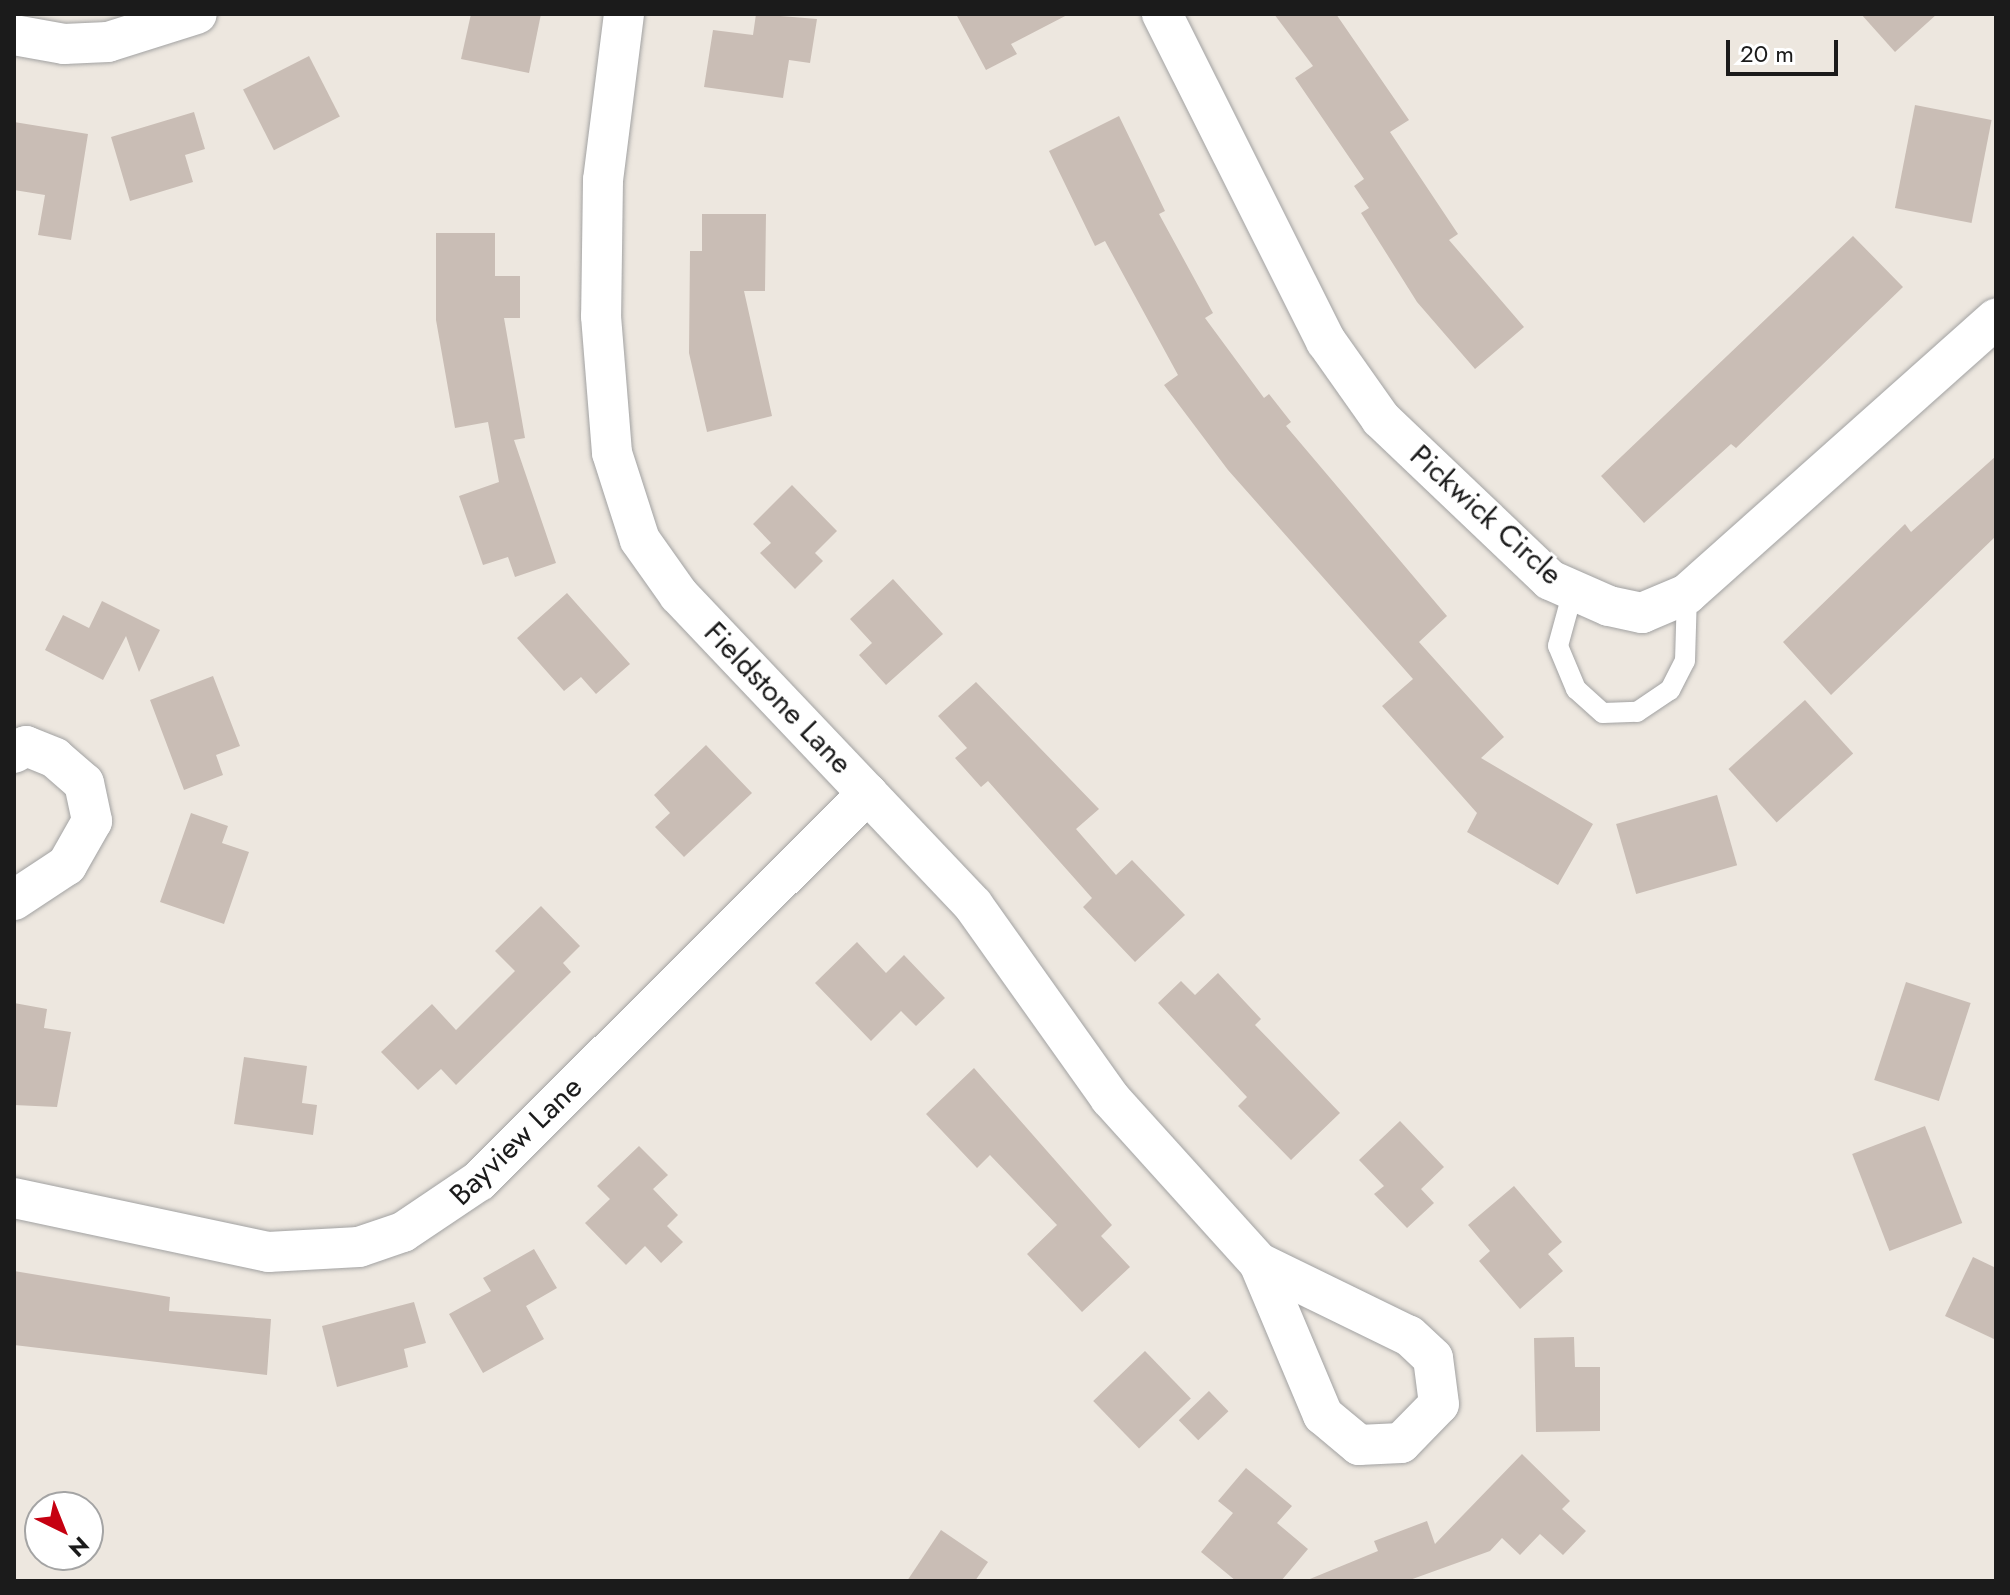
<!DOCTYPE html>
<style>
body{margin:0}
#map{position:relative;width:2010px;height:1595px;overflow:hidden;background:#ede7df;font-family:Jost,sans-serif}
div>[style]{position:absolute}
.building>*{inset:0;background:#c9bdb5;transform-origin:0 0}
.roads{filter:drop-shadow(0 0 2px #a2a2a2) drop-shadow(0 0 2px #a2a2a2)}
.service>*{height:20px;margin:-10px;padding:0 10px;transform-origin:10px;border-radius:10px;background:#fff}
.minor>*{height:40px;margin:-20px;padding:0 20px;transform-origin:20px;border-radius:20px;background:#fff}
span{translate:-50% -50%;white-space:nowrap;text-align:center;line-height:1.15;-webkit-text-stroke:6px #fff;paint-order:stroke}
.street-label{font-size:30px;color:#1b1b1b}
.frame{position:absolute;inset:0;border:16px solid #1b1b1b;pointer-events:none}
.north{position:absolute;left:24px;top:1491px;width:80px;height:80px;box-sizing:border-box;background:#fff;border:2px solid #a4a4a4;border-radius:50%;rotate:137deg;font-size:22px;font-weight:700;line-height:32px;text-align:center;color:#1b1b1b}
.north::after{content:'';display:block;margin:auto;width:28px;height:36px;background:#c60011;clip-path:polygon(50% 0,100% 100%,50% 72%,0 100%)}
.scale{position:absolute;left:1726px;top:40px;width:112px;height:36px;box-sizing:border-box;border:4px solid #1b1b1b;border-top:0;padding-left:10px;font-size:24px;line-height:28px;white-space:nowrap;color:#1b1b1b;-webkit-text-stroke:6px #fff;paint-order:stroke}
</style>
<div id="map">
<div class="building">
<div style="clip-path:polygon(471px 14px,541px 14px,529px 73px,461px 59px)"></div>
<div style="clip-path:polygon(756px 14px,817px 19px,810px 63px,789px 60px,783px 98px,704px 87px,713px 30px,753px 35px)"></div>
<div style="clip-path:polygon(956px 14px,1069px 14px,1011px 44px,1017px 54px,986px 70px)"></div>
<div style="clip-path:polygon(1274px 14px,1336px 14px,1409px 120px,1390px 132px,1458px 234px,1449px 240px,1524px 327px,1475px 369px,1417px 302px,1361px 213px,1369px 208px,1354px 186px,1364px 179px,1295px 78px,1313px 66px)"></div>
<div style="clip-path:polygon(1861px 14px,1937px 14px,1895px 52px)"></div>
<div style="left:309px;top:56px;width:68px;height:74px;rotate:63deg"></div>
<div style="left:1915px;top:105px;width:78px;height:105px;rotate:11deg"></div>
<div style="clip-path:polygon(194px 112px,205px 149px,185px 155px,193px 182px,130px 201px,111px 137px)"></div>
<div style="clip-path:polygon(1119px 116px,1165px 211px,1159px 214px,1213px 313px,1205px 318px,1264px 398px,1269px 394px,1291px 422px,1286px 426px,1447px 616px,1419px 642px,1504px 737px,1481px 758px,1593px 824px,1558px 885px,1467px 832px,1477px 813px,1382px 706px,1413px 679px,1228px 470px,1164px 385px,1178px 375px,1105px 241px,1095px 246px,1049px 151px)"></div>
<div style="clip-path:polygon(14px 122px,88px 134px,71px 240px,38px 235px,45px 195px,14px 190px)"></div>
<div style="clip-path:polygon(702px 214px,766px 214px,765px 291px,744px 291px,772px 416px,707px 432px,689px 353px,690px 251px,702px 251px)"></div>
<div style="clip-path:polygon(436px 233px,495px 233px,495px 276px,520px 276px,520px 318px,504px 318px,525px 438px,514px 440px,556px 563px,515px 577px,508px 557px,483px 565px,459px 496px,499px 482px,488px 422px,455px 428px,436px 320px)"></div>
<div style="clip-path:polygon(1853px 236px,1903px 287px,1736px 448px,1731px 444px,1644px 523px,1601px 476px)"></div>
<div style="clip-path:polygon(1996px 456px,1996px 536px,1831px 695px,1783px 642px,1905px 524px,1911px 532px)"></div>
<div style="clip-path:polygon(792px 485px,837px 531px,815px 553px,823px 561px,795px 589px,760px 553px,771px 543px,753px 524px)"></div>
<div style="clip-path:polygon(893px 579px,943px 634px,886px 685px,859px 655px,872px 643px,850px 619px)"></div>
<div style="clip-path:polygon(567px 593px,630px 664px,596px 694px,581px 677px,564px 691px,517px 638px)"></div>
<div style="clip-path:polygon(102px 601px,160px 630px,139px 672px,126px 636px,103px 680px,45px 650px,63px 615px,89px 628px)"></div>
<div style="clip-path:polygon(213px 676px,240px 746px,216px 755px,223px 775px,184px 790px,150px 700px)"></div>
<div style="clip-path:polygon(976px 682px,1099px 809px,1076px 829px,1116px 875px,1132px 860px,1185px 915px,1135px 962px,1083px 907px,1092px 898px,988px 781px,981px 787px,955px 758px,967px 748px,938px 716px)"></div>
<div style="left:1805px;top:700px;width:72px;height:103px;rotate:48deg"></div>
<div style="clip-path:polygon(706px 745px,752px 793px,684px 857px,655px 827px,670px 813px,654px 795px)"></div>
<div style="left:1717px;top:795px;width:73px;height:105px;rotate:74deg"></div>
<div style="clip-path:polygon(191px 813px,228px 826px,222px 843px,249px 852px,224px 924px,160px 902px)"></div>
<div style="clip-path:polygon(541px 906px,580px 946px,563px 963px,571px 972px,456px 1085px,441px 1069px,418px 1090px,381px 1052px,432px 1004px,456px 1030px,515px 971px,495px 951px)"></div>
<div style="clip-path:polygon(857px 942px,886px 973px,904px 955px,945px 998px,916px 1026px,901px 1011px,871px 1041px,815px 983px)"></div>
<div style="clip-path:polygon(1218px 973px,1261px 1019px,1255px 1025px,1340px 1113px,1291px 1160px,1238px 1106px,1247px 1097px,1158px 1003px,1181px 981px,1195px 995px)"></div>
<div style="left:1906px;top:982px;width:68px;height:103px;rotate:18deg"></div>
<div style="clip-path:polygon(14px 1003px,47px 1009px,44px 1028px,71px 1032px,57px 1107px,14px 1105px)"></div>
<div style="clip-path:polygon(244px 1057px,307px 1066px,302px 1103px,317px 1105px,313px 1135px,234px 1124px)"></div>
<div style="clip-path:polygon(974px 1068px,1112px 1225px,1101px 1236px,1130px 1267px,1082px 1312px,1027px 1254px,1057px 1225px,990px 1155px,977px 1168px,926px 1114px)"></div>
<div style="clip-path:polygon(1400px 1121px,1444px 1167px,1421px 1189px,1434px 1203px,1407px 1228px,1374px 1194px,1384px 1186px,1359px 1160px)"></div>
<div style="left:1925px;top:1126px;width:104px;height:78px;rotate:69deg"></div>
<div style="clip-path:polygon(639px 1146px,668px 1175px,653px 1189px,678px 1215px,667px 1226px,683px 1242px,661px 1263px,645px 1246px,626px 1265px,585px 1223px,610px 1199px,597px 1186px)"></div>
<div style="clip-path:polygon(1514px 1186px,1562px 1242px,1548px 1254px,1563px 1271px,1520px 1309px,1479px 1261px,1490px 1251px,1468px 1225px)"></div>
<div style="clip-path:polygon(534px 1249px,557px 1288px,526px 1306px,544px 1339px,483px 1373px,449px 1314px,491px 1291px,483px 1278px)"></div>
<div style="clip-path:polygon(1973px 1257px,1996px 1268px,1996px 1340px,1945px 1316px)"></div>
<div style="clip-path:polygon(14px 1271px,170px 1297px,169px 1311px,271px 1319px,267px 1375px,14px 1345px)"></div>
<div style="clip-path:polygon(414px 1302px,426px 1343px,404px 1349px,408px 1367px,337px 1387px,322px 1326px)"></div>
<div style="clip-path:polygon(1574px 1337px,1575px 1367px,1600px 1367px,1600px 1431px,1536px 1432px,1534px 1338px)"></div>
<div style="left:1145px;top:1351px;width:66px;height:72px;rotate:46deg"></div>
<div style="left:1209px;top:1391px;width:28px;height:42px;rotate:46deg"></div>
<div style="clip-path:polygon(1522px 1454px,1570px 1501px,1562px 1509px,1586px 1531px,1563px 1555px,1540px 1534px,1520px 1555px,1502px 1538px,1490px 1551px,1407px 1581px,1305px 1581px,1378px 1551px,1374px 1541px,1427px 1521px,1435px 1544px)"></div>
<div style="clip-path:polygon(1246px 1468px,1292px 1506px,1277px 1523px,1308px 1549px,1281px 1581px,1236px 1581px,1201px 1552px,1233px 1513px,1218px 1501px)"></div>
<div style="clip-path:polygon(941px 1530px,988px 1562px,975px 1581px,907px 1581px)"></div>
</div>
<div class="roads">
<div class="service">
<div style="left:1573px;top:591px;width:57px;rotate:105.3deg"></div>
<div style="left:1558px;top:646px;width:47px;rotate:67.3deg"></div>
<div style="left:1576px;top:689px;width:36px;rotate:42deg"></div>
<div style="left:1603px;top:713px;width:34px;rotate:-2deg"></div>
<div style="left:1637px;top:712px;width:40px;rotate:-34deg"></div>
<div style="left:1670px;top:690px;width:33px;rotate:-63deg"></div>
<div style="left:1685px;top:661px;width:67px;rotate:-88.3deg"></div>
</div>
<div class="minor">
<div style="left:624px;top:14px;width:167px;rotate:97.2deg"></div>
<div style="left:603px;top:180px;width:136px;rotate:90.8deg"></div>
<div style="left:601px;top:316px;width:137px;rotate:85.4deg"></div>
<div style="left:612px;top:453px;width:91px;rotate:72.2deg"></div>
<div style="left:640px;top:540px;width:67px;rotate:54.7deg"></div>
<div style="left:679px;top:595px;width:427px;rotate:46.5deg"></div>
<div style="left:973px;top:905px;width:237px;rotate:54.6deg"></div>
<div style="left:1110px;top:1098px;width:222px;rotate:47.9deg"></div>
<div style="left:1259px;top:1263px;width:165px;rotate:67.2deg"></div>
<div style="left:1323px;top:1415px;width:47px;rotate:39.8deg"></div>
<div style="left:1359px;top:1445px;width:42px;rotate:-2.7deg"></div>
<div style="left:1401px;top:1443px;width:54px;rotate:-45.7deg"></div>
<div style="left:1439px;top:1404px;width:46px;rotate:-97.4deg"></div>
<div style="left:1433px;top:1358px;width:33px;rotate:-137deg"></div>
<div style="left:1409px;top:1336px;width:167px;rotate:-154deg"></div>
<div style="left:1162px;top:14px;width:366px;rotate:63.4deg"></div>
<div style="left:1326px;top:341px;width:95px;rotate:54.8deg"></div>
<div style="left:1381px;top:419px;width:233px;rotate:43.6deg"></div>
<div style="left:1550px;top:580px;width:64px;rotate:23.8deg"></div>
<div style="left:1609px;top:606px;width:34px;rotate:12deg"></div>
<div style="left:1642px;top:613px;width:49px;rotate:-22.9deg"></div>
<div style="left:1687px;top:594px;width:414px;rotate:-41.7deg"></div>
<div style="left:14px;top:35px;width:51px;rotate:10.2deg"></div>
<div style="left:64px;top:44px;width:44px;rotate:-2.6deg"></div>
<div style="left:108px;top:42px;width:93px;rotate:-17.5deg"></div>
<div style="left:14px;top:753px;width:14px;rotate:-30deg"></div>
<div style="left:26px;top:746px;width:31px;rotate:22deg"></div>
<div style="left:55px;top:758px;width:38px;rotate:41deg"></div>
<div style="left:84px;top:783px;width:39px;rotate:78deg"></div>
<div style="left:92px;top:821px;width:51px;rotate:119.6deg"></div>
<div style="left:67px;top:865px;width:64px;rotate:146.6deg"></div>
<div style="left:14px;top:1198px;width:260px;rotate:12deg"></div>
<div style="left:268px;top:1252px;width:91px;rotate:-3.1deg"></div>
<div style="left:359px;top:1247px;width:46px;rotate:-18.8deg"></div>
<div style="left:403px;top:1232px;width:92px;rotate:-33.9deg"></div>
<div style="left:479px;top:1181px;width:549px;rotate:-44.93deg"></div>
</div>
</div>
<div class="street-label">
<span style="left:1486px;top:515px;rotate:42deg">Pickwick Circle</span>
<span style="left:778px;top:698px;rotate:46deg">Fieldstone Lane</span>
<span style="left:516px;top:1141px;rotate:-44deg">Bayview Lane</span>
</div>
<div class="frame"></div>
<div class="north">N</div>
<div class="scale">20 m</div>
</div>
